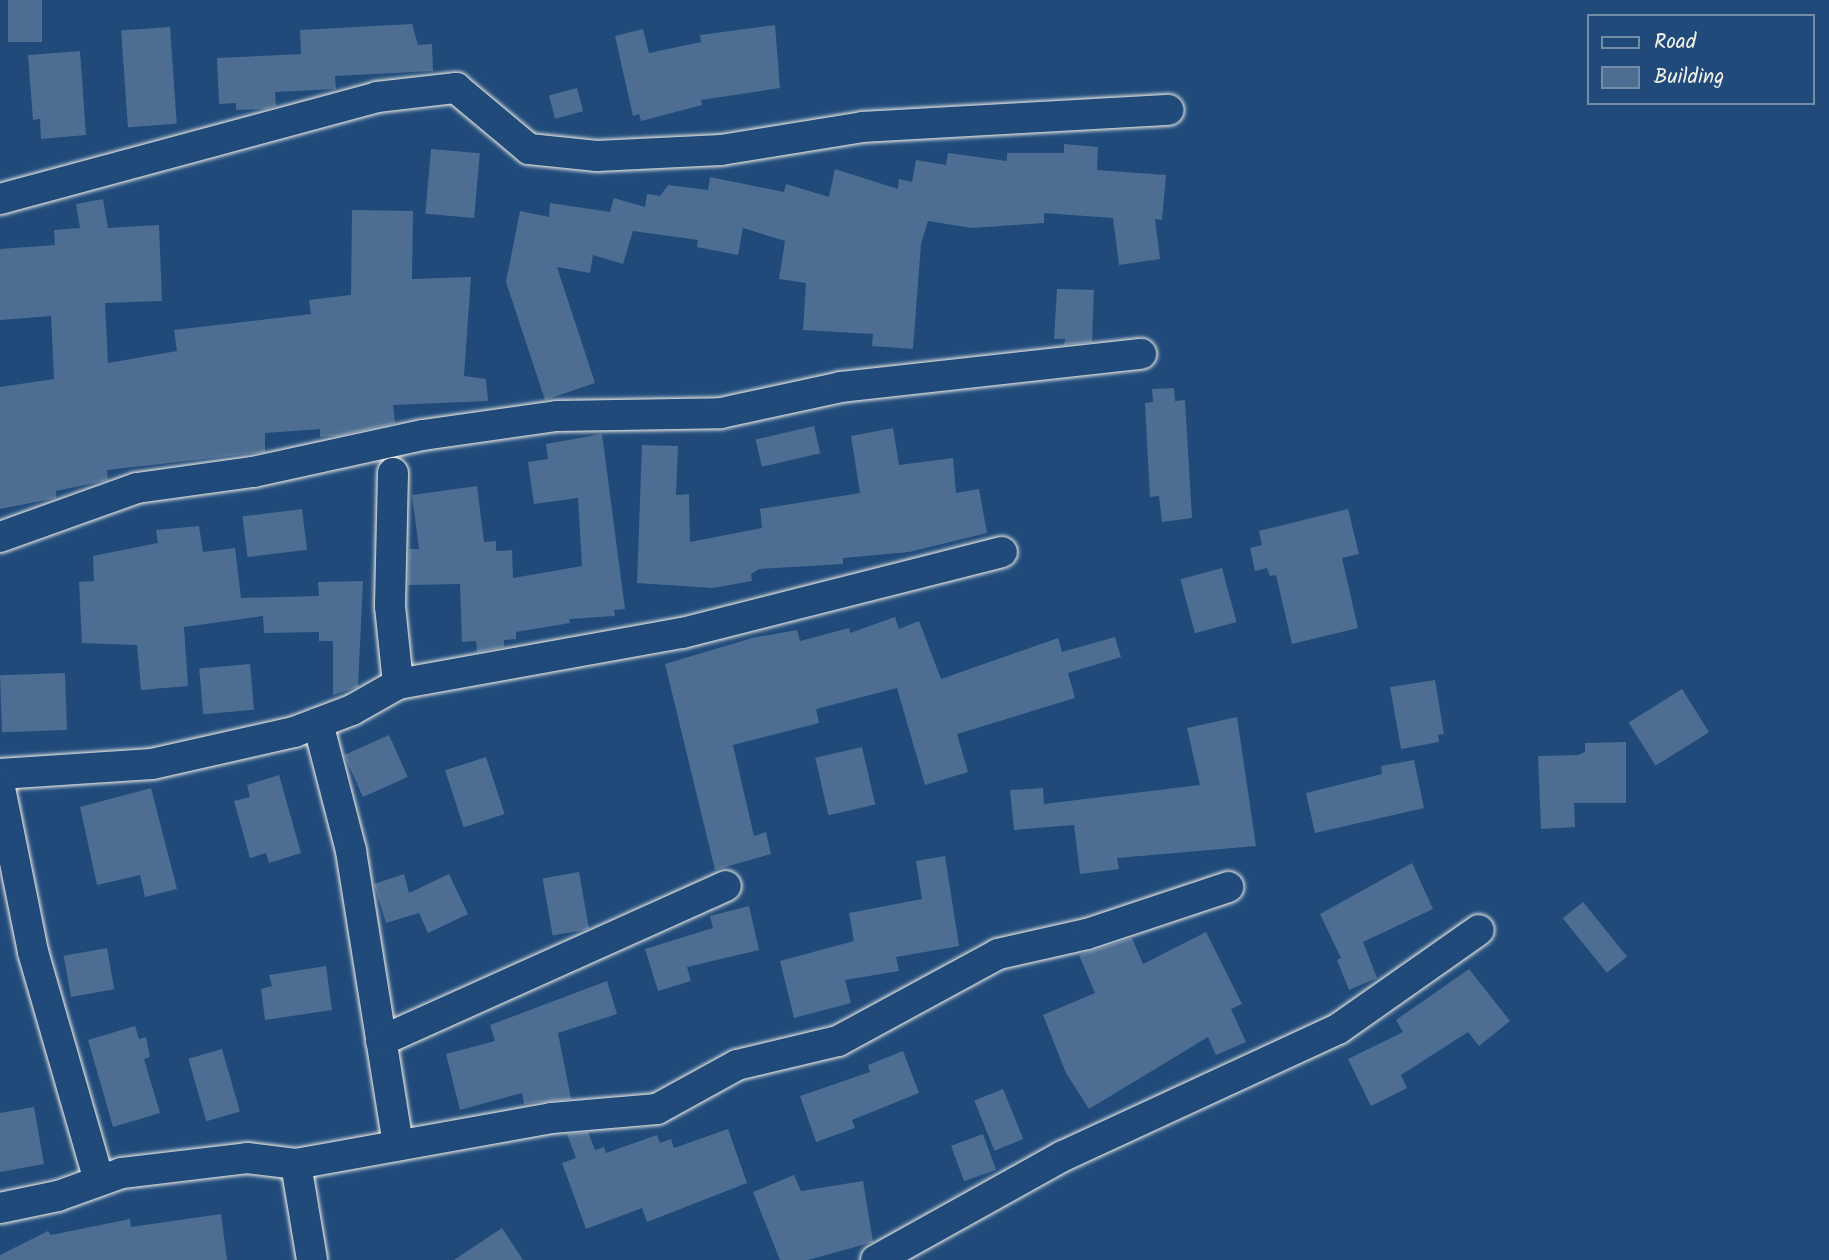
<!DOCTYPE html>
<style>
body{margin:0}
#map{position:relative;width:1829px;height:1260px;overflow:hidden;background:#1f4a7a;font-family:Kalam,sans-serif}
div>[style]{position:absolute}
.building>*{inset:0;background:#4d6e92;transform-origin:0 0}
.roads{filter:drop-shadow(0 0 2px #f4f1e8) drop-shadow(0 0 2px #f4f1e8)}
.minor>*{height:30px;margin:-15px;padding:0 15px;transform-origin:15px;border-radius:15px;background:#1f4a7a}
span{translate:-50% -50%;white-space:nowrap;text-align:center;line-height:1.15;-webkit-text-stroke:6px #1f4a7a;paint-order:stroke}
.legend{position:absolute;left:1587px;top:14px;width:228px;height:91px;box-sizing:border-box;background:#1f4a7a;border:2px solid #748da6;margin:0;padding:9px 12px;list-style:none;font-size:21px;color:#f4f1e8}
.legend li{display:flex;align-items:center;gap:14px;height:35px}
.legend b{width:35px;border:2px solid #748da6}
</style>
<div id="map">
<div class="building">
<div style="left:8px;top:0;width:34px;height:42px"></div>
<div style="clip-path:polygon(412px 24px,418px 45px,432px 44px,433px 71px,335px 76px,336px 89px,275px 92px,276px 106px,266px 109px,236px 110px,236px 103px,219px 104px,217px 58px,301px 54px,300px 30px)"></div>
<div style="clip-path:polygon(775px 25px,780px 88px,701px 100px,702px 105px,641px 121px,639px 114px,633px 116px,615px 36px,643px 29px,649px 53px,701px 42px,700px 35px)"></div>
<div style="left:170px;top:27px;width:97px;height:49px;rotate:86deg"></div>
<div style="clip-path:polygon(80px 51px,86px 135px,41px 139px,40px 119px,33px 120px,28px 55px)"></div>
<div style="left:577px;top:88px;width:24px;height:29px;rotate:75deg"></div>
<div style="clip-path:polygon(1064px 144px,1098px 147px,1097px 170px,1166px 175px,1162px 220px,1155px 219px,1160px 259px,1119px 265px,1113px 218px,1044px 213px,1044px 223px,972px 228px,928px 221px,921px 244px,913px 349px,872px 346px,873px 334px,803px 330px,806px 283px,779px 279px,785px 241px,743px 228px,738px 255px,697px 247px,698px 240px,633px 231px,623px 264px,593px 255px,590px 273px,557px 267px,595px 383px,545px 400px,506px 282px,520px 211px,549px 217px,550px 203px,610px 212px,614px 198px,645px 207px,647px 194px,660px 196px,668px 185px,708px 190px,710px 177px,784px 192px,786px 184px,829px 197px,835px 169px,898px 189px,899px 179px,912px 182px,916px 160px,946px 165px,948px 153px,1007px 161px,1007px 153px,1064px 153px)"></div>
<div style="left:431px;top:149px;width:49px;height:65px;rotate:5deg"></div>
<div style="clip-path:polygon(103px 199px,108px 228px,159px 225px,162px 301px,105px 303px,108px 363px,177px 351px,174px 330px,311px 314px,309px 300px,351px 295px,352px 210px,413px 211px,412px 279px,471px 277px,464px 376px,486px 379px,488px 401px,393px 405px,395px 423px,338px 436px,320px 437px,320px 429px,265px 433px,265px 452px,107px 470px,108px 480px,56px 491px,56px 498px,0 509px,0 387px,54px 379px,51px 316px,0 320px,0 249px,55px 245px,54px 230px,80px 228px,76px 204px)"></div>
<div style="clip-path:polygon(1057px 289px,1094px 290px,1092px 342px,1064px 345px,1065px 339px,1054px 339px)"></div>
<div style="clip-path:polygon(1174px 388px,1175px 401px,1185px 400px,1192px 518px,1162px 522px,1159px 496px,1150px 497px,1145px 403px,1153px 402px,1152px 389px)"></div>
<div style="left:814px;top:426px;width:28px;height:60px;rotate:77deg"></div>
<div style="clip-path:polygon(893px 428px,899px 465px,953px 458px,956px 493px,979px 489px,987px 533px,909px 552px,843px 558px,843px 564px,759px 569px,751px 574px,752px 581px,713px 588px,637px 583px,642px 445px,678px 446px,676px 495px,689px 494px,690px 542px,762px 528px,760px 509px,860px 493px,851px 436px)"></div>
<div style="clip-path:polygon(602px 434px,625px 609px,614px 610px,615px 616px,569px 619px,570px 623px,516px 632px,516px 639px,504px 640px,504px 647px,477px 652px,476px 641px,462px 642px,460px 584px,408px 585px,409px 549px,419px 549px,412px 495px,477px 486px,484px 542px,496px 541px,496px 551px,512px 550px,513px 578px,582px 566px,578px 498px,534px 504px,528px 462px,548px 459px,546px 444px)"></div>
<div style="left:302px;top:509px;width:41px;height:60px;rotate:83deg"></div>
<div style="clip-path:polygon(1348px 509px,1359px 554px,1342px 558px,1358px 628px,1292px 644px,1276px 575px,1270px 576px,1267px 568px,1255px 571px,1250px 548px,1262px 545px,1259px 531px)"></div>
<div style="clip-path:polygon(199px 526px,203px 552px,235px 548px,241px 598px,319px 596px,318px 582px,363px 581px,358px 687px,333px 695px,333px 641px,319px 641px,319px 632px,264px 633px,263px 616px,184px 627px,188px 686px,141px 690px,137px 645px,82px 643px,79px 582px,94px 581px,93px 556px,158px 543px,156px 530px)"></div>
<div style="left:1222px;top:568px;width:56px;height:43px;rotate:75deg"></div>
<div style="clip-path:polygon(895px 617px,899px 629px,919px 621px,941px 679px,1058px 638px,1062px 652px,1115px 637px,1121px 657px,1068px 673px,1075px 698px,957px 734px,968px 772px,925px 785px,897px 688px,816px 709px,819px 723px,733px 745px,754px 836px,766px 832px,771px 854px,715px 870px,665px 664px,752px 638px,797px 630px,800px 641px,849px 628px,850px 633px)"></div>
<div style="left:250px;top:664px;width:46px;height:51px;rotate:85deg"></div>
<div style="left:65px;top:673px;width:57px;height:65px;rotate:88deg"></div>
<div style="clip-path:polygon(1435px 680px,1444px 734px,1438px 735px,1439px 742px,1401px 749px,1390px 687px)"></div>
<div style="left:1682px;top:689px;width:51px;height:63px;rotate:58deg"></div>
<div style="clip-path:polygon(1237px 717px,1256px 846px,1117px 858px,1119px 869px,1080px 874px,1074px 825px,1014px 830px,1010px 790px,1043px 788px,1044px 804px,1200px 785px,1187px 728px)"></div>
<div style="left:389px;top:735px;width:46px;height:49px;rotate:66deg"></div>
<div style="clip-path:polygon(1626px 742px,1626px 803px,1574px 803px,1575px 827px,1541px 829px,1538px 756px,1578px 755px,1585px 752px,1585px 743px)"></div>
<div style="left:862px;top:747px;width:59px;height:48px;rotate:77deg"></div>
<div style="left:486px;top:757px;width:60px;height:43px;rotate:72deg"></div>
<div style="clip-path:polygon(1414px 760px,1424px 808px,1315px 833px,1306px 793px,1382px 774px,1381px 766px)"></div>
<div style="clip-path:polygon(279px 775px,301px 853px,269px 863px,266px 853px,250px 858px,234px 801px,250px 797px,247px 785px)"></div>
<div style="clip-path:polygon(151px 788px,177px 889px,145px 897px,140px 875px,97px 885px,80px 807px)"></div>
<div style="clip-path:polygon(945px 856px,959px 946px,896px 957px,899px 971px,845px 980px,851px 1003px,794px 1018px,780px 961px,854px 941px,849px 913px,922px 899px,916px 861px)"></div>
<div style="clip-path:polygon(1412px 863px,1433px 909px,1363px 942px,1377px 978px,1349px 990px,1337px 960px,1341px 958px,1320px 914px)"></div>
<div style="left:579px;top:872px;width:58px;height:37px;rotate:80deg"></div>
<div style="clip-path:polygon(404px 874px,409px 893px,449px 874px,468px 914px,428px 933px,419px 913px,386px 923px,374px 884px)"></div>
<div style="left:1583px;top:902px;width:70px;height:26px;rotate:51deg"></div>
<div style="clip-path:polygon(749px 906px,759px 950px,687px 967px,691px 981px,658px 991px,645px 949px,713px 928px,710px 916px)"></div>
<div style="clip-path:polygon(1206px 932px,1242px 1004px,1231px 1009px,1246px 1042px,1216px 1055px,1208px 1037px,1089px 1109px,1066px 1073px,1043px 1015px,1095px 993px,1079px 955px,1132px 938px,1143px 964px)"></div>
<div style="left:107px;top:948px;width:42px;height:44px;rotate:80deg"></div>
<div style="clip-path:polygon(326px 966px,332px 1010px,265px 1020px,261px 989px,272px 986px,269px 975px)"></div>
<div style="clip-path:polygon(1469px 969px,1510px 1021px,1479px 1046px,1468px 1032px,1401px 1075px,1407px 1088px,1371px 1106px,1348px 1059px,1403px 1032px,1396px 1020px)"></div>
<div style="clip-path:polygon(607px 981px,617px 1014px,558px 1033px,571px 1099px,524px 1104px,522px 1093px,460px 1110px,446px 1054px,495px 1041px,490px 1025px)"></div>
<div style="clip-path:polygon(135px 1026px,139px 1039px,146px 1037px,150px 1057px,144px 1059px,160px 1113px,113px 1127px,88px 1040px)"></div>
<div style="left:222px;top:1049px;width:65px;height:35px;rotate:74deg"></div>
<div style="clip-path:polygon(903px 1051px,919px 1093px,852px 1120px,855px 1128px,816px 1142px,800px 1096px,870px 1072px,868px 1065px)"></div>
<div style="left:1003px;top:1089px;width:54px;height:31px;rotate:68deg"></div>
<div style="clip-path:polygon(34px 1107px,44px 1164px,0 1172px,0 1113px)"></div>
<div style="clip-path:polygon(728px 1129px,747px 1183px,647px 1222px,642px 1208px,586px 1229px,562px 1163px,576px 1158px,567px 1134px,588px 1132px,595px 1150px,604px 1147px,606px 1153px,657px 1135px,660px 1143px,671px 1139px,674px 1148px)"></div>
<div style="left:983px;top:1134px;width:38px;height:34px;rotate:70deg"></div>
<div style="clip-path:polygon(794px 1175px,801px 1191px,863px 1181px,873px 1242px,808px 1260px,780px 1260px,753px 1192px)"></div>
<div style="clip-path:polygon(221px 1214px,227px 1260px,0 1260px,0 1255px,48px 1231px,51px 1235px,130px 1219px,131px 1227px)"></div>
<div style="clip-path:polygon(502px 1228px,523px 1260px,454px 1260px)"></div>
</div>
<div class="roads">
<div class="minor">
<div style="left:0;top:199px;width:391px;rotate:-15.1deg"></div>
<div style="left:377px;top:97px;width:80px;rotate:-6.5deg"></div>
<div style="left:456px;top:88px;width:95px;rotate:39.9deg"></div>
<div style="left:529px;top:149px;width:68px;rotate:5.9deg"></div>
<div style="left:597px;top:156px;width:124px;rotate:-2.8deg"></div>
<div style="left:721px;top:150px;width:144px;rotate:-9.2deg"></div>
<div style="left:863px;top:127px;width:306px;rotate:-3.2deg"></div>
<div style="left:393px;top:473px;width:133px;rotate:91.3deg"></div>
<div style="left:390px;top:606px;width:78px;rotate:84.1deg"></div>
<div style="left:0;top:537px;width:145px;rotate:-19.7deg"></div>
<div style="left:137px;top:488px;width:117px;rotate:-7.9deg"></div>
<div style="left:253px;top:472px;width:174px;rotate:-12.3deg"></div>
<div style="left:423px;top:435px;width:135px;rotate:-8.1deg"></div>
<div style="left:557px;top:416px;width:164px;rotate:-1deg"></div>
<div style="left:721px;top:413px;width:123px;rotate:-12.2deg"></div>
<div style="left:841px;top:387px;width:302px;rotate:-6.3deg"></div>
<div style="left:318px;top:723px;width:132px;rotate:75.5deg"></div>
<div style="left:351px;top:851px;width:298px;rotate:80.9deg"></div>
<div style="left:0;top:774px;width:152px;rotate:-3.8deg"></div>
<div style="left:152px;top:764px;width:146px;rotate:-12.7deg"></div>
<div style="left:294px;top:732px;width:62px;rotate:-20.8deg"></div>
<div style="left:352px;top:710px;width:53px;rotate:-29.5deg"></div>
<div style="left:398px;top:684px;width:289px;rotate:-10.2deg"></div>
<div style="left:682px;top:633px;width:330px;rotate:-14.2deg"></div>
<div style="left:0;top:788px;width:167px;rotate:78.6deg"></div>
<div style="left:33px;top:952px;width:238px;rotate:73.9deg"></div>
<div style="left:381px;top:1041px;width:378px;rotate:-24.2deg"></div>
<div style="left:296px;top:1164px;width:97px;rotate:80.5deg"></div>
<div style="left:0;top:1208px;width:59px;rotate:-11.7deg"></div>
<div style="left:58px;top:1196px;width:68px;rotate:-19.8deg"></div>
<div style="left:122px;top:1173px;width:126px;rotate:-6.8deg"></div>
<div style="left:247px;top:1158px;width:49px;rotate:7deg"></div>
<div style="left:296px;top:1164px;width:260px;rotate:-10.2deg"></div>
<div style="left:552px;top:1118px;width:105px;rotate:-4.9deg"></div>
<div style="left:657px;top:1109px;width:91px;rotate:-28.8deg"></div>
<div style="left:737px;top:1065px;width:104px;rotate:-13.4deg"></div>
<div style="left:838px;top:1041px;width:182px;rotate:-28.5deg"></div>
<div style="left:998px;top:954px;width:91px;rotate:-12.7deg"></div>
<div style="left:1087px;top:934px;width:149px;rotate:-18.4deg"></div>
<div style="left:876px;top:1260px;width:214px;rotate:-29.1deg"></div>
<div style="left:1063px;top:1156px;width:303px;rotate:-24.8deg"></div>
<div style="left:1338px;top:1029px;width:172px;rotate:-35.1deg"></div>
</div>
</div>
<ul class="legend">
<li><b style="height:9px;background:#1f4a7a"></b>Road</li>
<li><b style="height:19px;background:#4d6e92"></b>Building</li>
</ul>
</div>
